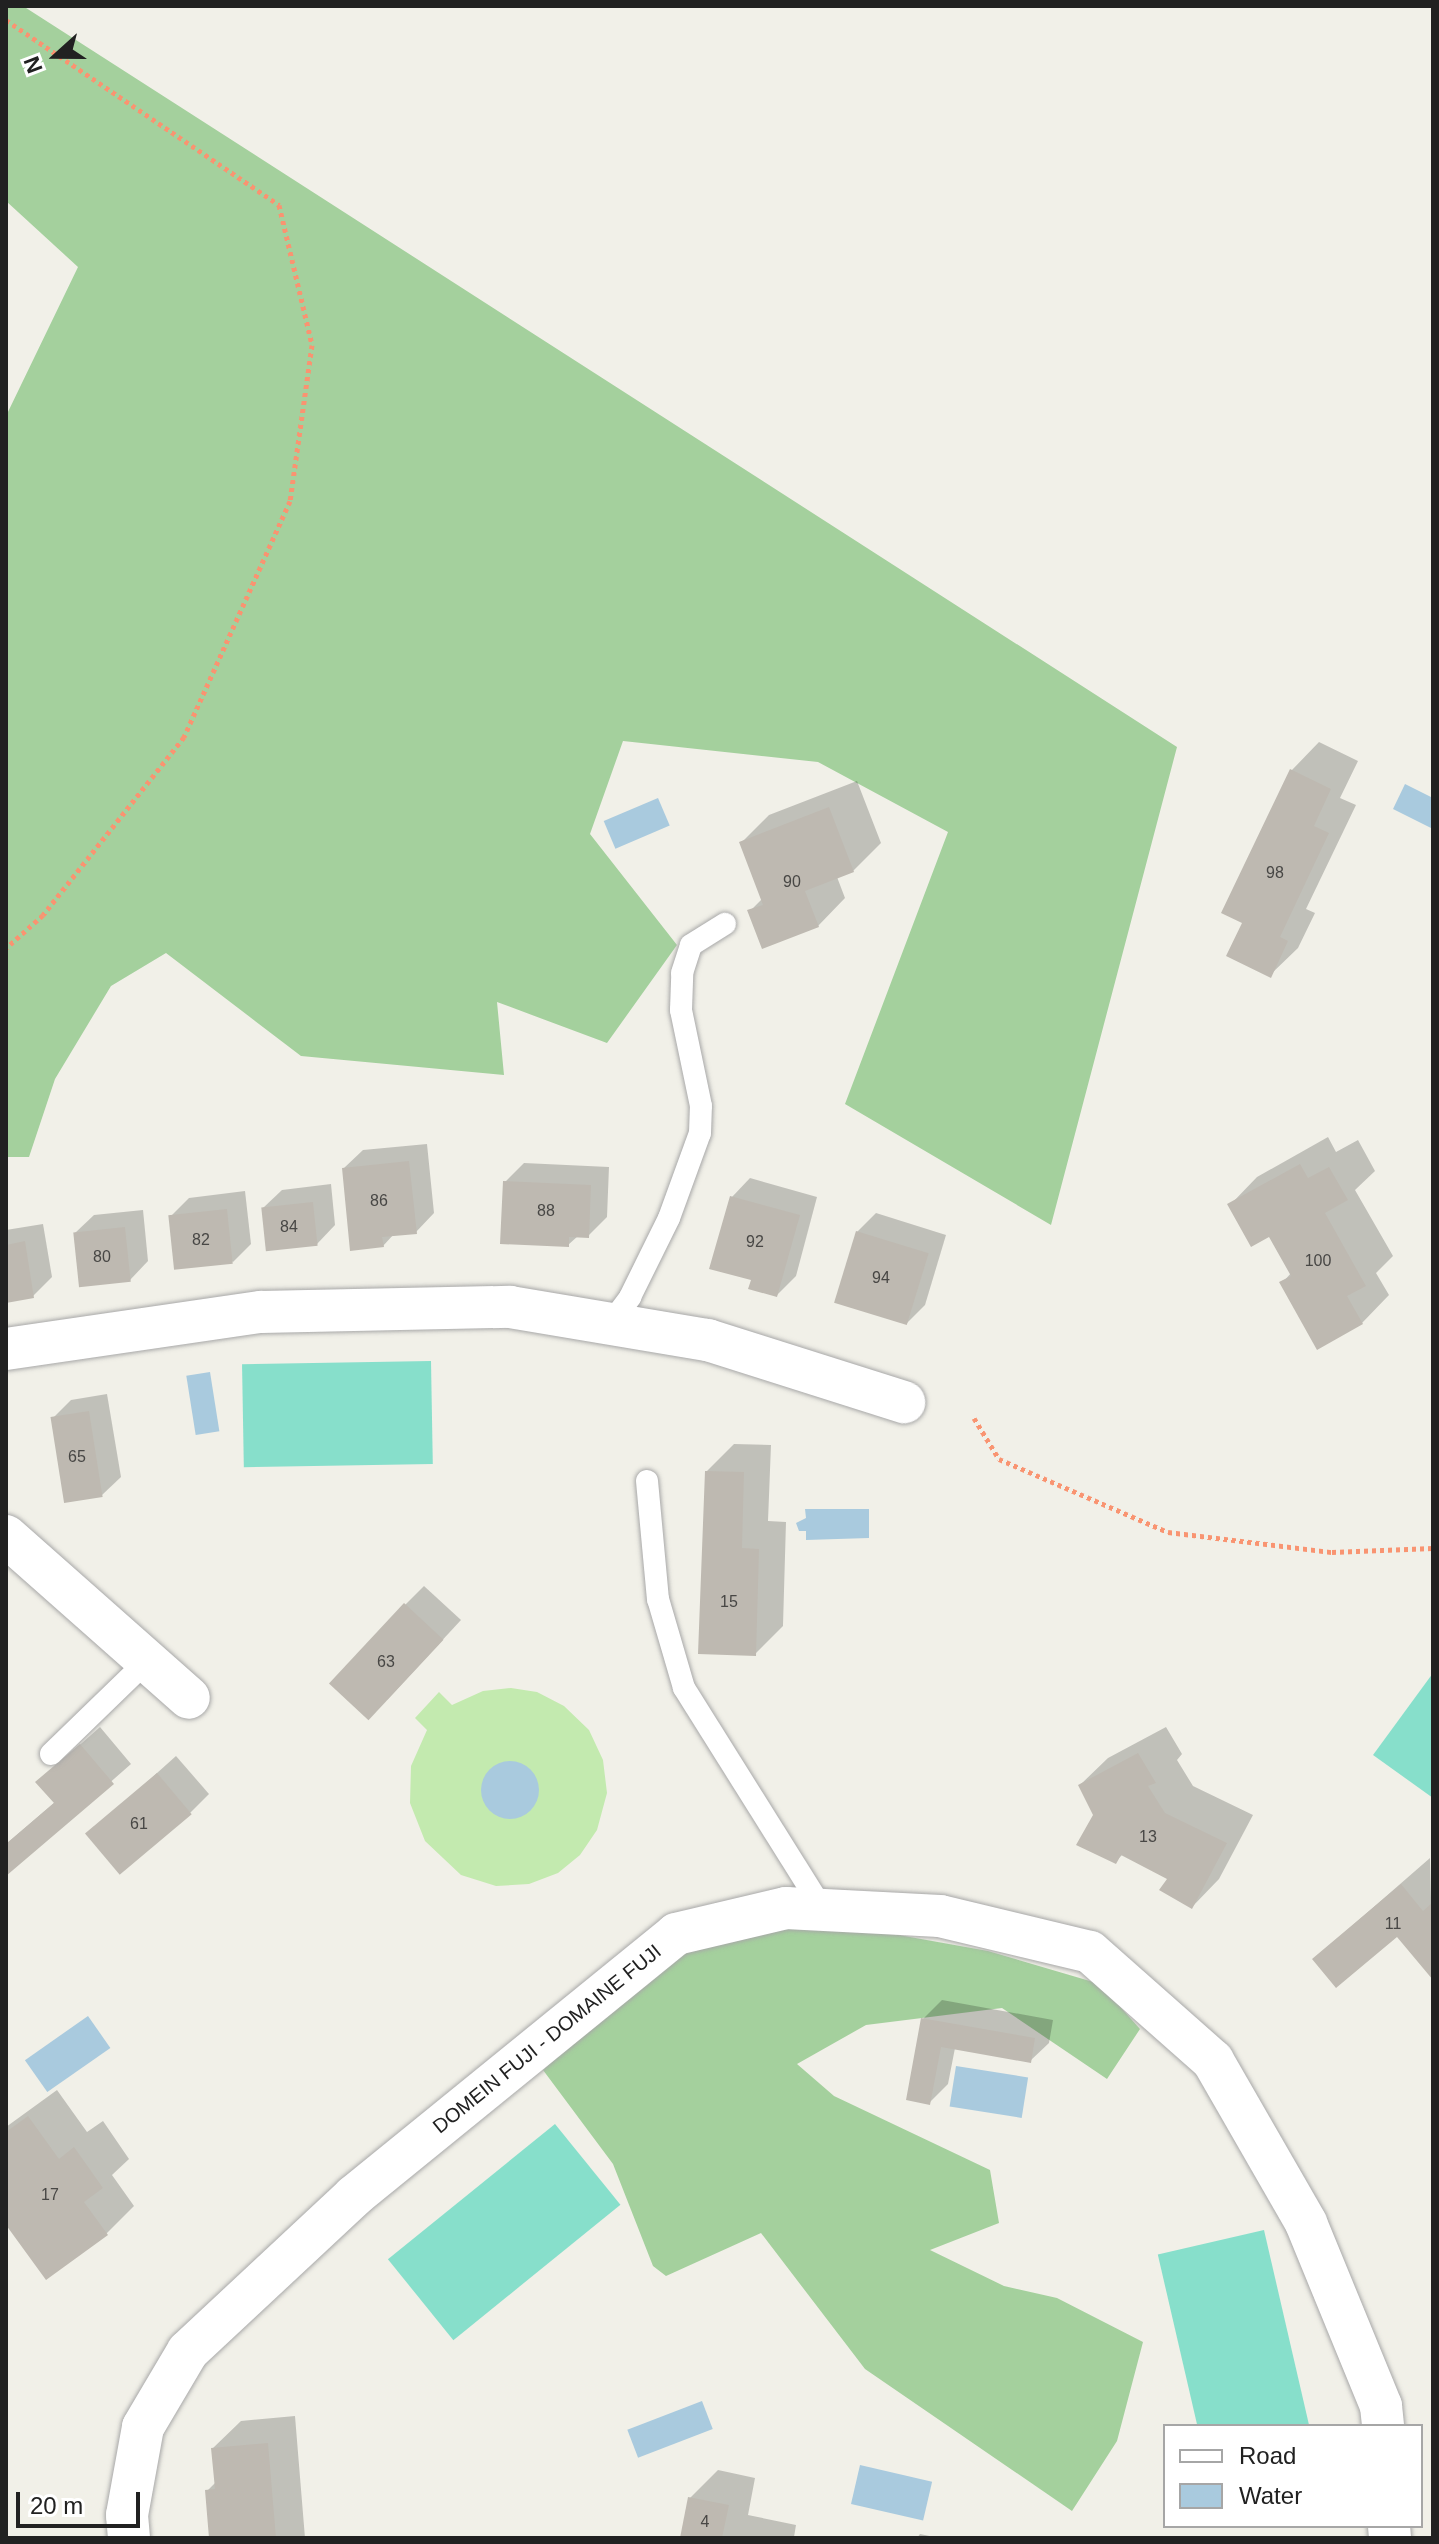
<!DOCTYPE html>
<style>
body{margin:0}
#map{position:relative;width:1439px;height:2544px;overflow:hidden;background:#f1f0e8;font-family:Arial,sans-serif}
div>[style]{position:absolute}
.grass>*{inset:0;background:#c3eaaf}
.forest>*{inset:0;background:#a4d09d}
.pitch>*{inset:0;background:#87dfcb;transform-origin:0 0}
.water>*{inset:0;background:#a9cade;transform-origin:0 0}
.round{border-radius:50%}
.shadow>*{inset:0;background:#0003}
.building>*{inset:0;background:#beb9b1;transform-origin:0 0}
.path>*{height:5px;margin-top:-2.5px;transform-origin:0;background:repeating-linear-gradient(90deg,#f99471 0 4px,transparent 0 8px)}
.roads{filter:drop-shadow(0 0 2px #a8a8a8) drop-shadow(0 0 2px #a8a8a8)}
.service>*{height:22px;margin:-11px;padding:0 11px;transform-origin:11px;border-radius:11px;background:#fff}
.minor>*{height:42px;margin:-21px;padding:0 21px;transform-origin:21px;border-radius:21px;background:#fff}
span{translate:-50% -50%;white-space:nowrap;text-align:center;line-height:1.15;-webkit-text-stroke:7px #fff;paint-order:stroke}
.number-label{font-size:16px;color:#484745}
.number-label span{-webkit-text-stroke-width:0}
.street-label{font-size:20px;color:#212121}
.frame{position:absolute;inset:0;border:8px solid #212121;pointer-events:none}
.legend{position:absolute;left:1163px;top:2424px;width:260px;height:104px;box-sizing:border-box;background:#fff;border:2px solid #a6a6a6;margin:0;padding:10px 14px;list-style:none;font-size:24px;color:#212121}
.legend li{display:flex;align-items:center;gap:16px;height:40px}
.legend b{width:40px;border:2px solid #a6a6a6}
.north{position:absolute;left:16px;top:16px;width:80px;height:80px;-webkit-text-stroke:6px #fff;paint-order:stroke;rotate:249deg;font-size:22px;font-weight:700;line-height:32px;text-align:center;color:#212121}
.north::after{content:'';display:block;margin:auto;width:28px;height:36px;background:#212121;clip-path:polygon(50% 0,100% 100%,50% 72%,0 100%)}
.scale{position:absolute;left:16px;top:2492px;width:124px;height:36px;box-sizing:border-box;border:4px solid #212121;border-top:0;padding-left:10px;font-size:24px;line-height:28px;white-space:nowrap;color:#212121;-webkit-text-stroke:6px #fff;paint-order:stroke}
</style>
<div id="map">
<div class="grass">
<div style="clip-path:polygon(511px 1688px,537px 1692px,564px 1706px,589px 1730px,603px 1760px,607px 1793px,597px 1830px,580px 1855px,558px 1873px,529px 1884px,496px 1886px,461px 1875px,425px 1841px,410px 1803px,411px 1766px,427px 1730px,415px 1718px,439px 1692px,452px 1705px,483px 1691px)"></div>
</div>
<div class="forest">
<div style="clip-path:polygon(6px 6px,23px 6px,1177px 747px,1051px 1225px,845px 1104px,948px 832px,818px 762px,623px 741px,590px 834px,677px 945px,607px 1043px,497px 1002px,504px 1075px,301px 1056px,166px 953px,111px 986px,55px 1079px,29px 1157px,6px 1157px,6px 416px,78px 267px,6px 201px)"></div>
<div style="clip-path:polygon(804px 1918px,988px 1951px,1100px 1984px,1140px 2029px,1107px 2079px,1002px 2008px,866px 2025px,797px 2064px,834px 2096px,990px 2170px,999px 2223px,930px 2250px,1004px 2286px,1057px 2298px,1143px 2342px,1117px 2441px,1072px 2511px,865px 2369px,761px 2233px,666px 2276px,653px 2266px,613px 2164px,543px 2070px,684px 1944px)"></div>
</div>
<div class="pitch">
<div style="left:431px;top:1361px;width:103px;height:189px;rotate:89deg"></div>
<div style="clip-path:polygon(1433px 1673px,1433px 1798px,1373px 1755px)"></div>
<div style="left:555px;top:2124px;width:104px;height:215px;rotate:51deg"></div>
<div style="left:1264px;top:2230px;width:201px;height:109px;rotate:77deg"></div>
</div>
<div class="water">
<div style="clip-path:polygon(1405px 784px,1433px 798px,1433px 829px,1393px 809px)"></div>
<div style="left:658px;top:798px;width:30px;height:59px;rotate:67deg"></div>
<div style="left:210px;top:1372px;width:60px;height:24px;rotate:81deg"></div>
<div style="clip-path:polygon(805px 1509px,869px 1509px,869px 1538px,806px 1540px,806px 1531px,799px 1531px,796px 1523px,806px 1518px)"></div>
<div class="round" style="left:481px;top:1761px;width:58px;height:58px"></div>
<div style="left:88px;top:2016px;width:39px;height:77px;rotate:55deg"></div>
<div style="left:956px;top:2066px;width:73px;height:41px;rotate:9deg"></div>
<div style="left:702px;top:2401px;width:30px;height:80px;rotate:69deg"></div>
<div style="left:860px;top:2465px;width:74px;height:40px;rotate:13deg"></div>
</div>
<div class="shadow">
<div style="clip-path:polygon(1319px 742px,1358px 761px,1340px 798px,1356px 805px,1306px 909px,1315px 913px,1298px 948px,1270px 975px,1244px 922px,1292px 770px)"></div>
<div style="clip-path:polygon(857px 781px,881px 843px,853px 871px,837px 877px,845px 898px,818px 926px,750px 911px,763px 898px,741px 843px,769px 815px)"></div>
<div style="clip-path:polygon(1328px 1137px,1336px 1152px,1358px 1140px,1375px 1171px,1355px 1190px,1393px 1256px,1376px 1273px,1389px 1295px,1362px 1323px,1282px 1283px,1292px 1272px,1270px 1234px,1230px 1205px,1257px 1177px)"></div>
<div style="clip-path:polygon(427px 1144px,434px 1213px,416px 1232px,394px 1234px,383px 1246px,344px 1168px,363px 1150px)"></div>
<div style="clip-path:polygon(524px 1163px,609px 1167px,607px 1217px,588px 1236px,578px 1236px,568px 1245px,505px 1182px)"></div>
<div style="clip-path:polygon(750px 1178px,817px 1197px,796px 1276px,777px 1295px,732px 1197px)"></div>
<div style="clip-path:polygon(331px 1184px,335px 1225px,317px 1244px,263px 1208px,282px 1190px)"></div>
<div style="clip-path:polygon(245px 1191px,251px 1244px,233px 1262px,171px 1216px,189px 1198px)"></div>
<div style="clip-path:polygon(143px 1210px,148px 1261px,130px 1280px,75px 1233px,94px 1215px)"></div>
<div style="clip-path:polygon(876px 1213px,946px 1235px,925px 1305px,906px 1324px,857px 1232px)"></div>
<div style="clip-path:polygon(43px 1224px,52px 1277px,33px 1296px,6px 1301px,6px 1230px)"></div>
<div style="clip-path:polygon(107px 1394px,121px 1477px,102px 1495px,53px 1418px,71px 1400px)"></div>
<div style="clip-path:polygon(734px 1444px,771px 1445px,768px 1521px,786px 1522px,783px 1626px,755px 1654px,706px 1472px)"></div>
<div style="clip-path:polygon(424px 1586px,461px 1620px,387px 1700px,405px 1605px)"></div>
<div style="clip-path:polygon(100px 1727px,131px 1764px,6px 1874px,6px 1844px,55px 1802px,38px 1782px)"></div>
<div style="clip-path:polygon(1166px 1727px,1182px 1754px,1177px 1760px,1193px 1786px,1253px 1815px,1219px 1879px,1192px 1907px,1170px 1878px,1123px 1854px,1115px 1862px,1080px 1785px,1108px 1758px)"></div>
<div style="clip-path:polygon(176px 1756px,209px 1794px,190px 1813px,89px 1834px)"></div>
<div style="clip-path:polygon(1430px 1858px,1433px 1977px,1397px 1934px,1314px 1959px)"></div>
<div style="clip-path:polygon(942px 2000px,1053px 2020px,1049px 2043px,1030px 2061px,955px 2048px,948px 2084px,930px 2102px,923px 2019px)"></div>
<div style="clip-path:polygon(57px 2090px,87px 2132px,103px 2121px,129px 2159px,112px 2175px,134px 2206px,106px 2234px,6px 2221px,6px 2127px)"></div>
<div style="clip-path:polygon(295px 2416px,305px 2538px,211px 2538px,207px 2491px,216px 2482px,213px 2448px,241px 2421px)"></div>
<div style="clip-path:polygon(718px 2470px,755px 2478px,748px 2515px,796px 2525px,794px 2537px,799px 2538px,682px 2538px,690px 2498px)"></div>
<div style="clip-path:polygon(920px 2534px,939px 2538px,917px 2538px)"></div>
</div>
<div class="building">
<div style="clip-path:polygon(1290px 769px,1331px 789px,1314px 826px,1329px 833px,1280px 937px,1288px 941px,1271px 978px,1226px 956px,1242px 923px,1221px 913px)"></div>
<div style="clip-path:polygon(829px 807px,854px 872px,805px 891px,819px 927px,762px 949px,747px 910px,763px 905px,739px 842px)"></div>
<div style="clip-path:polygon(409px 1161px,417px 1234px,382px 1237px,384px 1247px,350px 1251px,342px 1168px)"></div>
<div style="clip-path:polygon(1300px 1164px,1308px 1178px,1329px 1167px,1348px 1200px,1325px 1213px,1366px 1286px,1347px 1296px,1363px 1324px,1317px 1350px,1279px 1282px,1291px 1276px,1269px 1237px,1251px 1247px,1227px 1204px)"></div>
<div style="clip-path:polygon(503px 1181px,591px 1185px,589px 1238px,569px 1237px,569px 1247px,500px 1244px)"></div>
<div style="clip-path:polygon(730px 1196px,800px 1215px,777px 1297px,748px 1289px,751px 1280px,709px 1269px)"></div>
<div style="left:313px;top:1202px;width:44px;height:52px;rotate:84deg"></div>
<div style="left:227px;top:1209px;width:55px;height:59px;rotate:84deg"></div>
<div style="left:125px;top:1227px;width:55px;height:52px;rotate:84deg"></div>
<div style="left:856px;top:1231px;width:76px;height:75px;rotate:17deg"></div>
<div style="clip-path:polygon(25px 1241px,34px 1298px,6px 1303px,6px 1245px)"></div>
<div style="left:89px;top:1411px;width:87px;height:39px;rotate:81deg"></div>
<div style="clip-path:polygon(705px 1471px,744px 1472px,742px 1548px,759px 1549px,756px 1656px,698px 1654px)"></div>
<div style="left:404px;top:1603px;width:54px;height:110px;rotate:43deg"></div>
<div style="clip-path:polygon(80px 1744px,114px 1784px,6px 1876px,6px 1844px,54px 1803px,35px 1782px)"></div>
<div style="clip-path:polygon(1138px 1753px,1156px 1783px,1148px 1786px,1165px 1813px,1227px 1843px,1192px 1909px,1159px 1890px,1167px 1879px,1121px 1855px,1116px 1864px,1076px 1845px,1093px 1815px,1078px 1785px)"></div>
<div style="left:157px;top:1773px;width:54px;height:94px;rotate:50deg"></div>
<div style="clip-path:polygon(1401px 1884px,1423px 1911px,1433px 1902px,1433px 1980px,1397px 1937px,1336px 1988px,1312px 1959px)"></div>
<div style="clip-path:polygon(921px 2018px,1035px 2038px,1031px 2063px,941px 2047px,930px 2105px,906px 2100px)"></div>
<div style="clip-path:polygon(28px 2116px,59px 2159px,74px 2147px,103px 2188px,84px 2202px,108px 2235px,46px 2280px,6px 2225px,6px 2132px)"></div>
<div style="clip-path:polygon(268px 2443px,276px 2538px,209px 2538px,205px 2490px,215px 2489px,211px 2448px)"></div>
<div style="clip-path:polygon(688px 2497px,729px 2505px,722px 2538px,680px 2538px)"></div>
</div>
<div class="path">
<div style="left:6px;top:20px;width:330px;rotate:34.1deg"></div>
<div style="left:279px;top:205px;width:144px;rotate:76.7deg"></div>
<div style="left:312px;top:345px;width:158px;rotate:98deg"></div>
<div style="left:290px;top:501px;width:259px;rotate:114.2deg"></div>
<div style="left:184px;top:737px;width:227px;rotate:128.4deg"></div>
<div style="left:43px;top:915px;width:50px;rotate:138.3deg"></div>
<div style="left:974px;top:1418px;width:48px;rotate:58.6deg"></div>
<div style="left:999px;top:1459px;width:184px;rotate:23.4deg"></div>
<div style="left:1168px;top:1532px;width:165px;rotate:7deg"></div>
<div style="left:1332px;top:1552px;width:101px;rotate:-2.3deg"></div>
</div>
<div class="roads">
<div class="service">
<div style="left:610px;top:1324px;width:34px;rotate:-53deg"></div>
<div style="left:630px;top:1297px;width:88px;rotate:-63.7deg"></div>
<div style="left:669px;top:1218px;width:90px;rotate:-70deg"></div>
<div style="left:700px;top:1133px;width:27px;rotate:-88deg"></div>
<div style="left:701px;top:1106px;width:98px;rotate:-101.8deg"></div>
<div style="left:681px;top:1010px;width:37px;rotate:-88deg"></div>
<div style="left:682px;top:973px;width:29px;rotate:-72deg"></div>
<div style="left:691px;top:945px;width:40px;rotate:-32deg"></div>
<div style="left:647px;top:1481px;width:119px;rotate:84.7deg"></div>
<div style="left:658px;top:1599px;width:93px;rotate:73.7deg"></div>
<div style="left:684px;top:1688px;width:262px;rotate:57.9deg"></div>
<div style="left:51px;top:1754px;width:134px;rotate:-44.1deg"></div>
</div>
<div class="minor">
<div style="left:6px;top:1349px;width:258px;rotate:-8.3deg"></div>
<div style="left:261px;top:1312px;width:249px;rotate:-1.2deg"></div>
<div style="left:510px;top:1307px;width:201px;rotate:9.5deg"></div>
<div style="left:708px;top:1340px;width:206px;rotate:17.6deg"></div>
<div style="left:6px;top:1536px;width:244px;rotate:41.5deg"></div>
<div style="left:1389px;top:2526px;width:12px;rotate:85deg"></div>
<div style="left:129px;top:2538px;width:23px;rotate:-95deg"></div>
<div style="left:127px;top:2515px;width:89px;rotate:-79.7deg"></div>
<div style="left:143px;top:2427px;width:88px;rotate:-59.4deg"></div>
<div style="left:188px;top:2351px;width:227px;rotate:-43deg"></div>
<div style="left:354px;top:2196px;width:415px;rotate:-39.1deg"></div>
<div style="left:676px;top:1934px;width:113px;rotate:-13.3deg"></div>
<div style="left:786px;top:1908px;width:154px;rotate:3deg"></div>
<div style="left:940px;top:1916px;width:154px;rotate:13.5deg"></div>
<div style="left:1090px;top:1952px;width:164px;rotate:41.5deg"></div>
<div style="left:1213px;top:2061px;width:187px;rotate:60.1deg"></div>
<div style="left:1306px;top:2223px;width:198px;rotate:67.7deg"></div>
<div style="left:1381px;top:2406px;width:20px;rotate:84deg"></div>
</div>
</div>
<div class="number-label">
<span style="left:1275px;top:873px">98</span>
<span style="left:792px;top:882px">90</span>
<span style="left:379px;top:1201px">86</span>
<span style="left:546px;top:1211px">88</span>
<span style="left:289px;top:1227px">84</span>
<span style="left:201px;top:1240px">82</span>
<span style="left:755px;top:1242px">92</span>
<span style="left:102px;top:1257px">80</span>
<span style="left:1318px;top:1261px">100</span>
<span style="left:881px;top:1278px">94</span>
<span style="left:77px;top:1457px">65</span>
<span style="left:729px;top:1602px">15</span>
<span style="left:386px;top:1662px">63</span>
<span style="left:139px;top:1824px">61</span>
<span style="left:1148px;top:1837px">13</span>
<span style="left:1393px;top:1924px">11</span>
<span style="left:50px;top:2195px">17</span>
<span style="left:705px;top:2522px">4</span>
</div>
<div class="street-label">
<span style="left:547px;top:2039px;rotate:-39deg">DOMEIN FUJI - DOMAINE FUJI</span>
</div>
<div class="frame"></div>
<ul class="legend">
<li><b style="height:10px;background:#fff"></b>Road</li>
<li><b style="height:22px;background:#a9cade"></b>Water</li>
</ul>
<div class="north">N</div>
<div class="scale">20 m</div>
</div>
